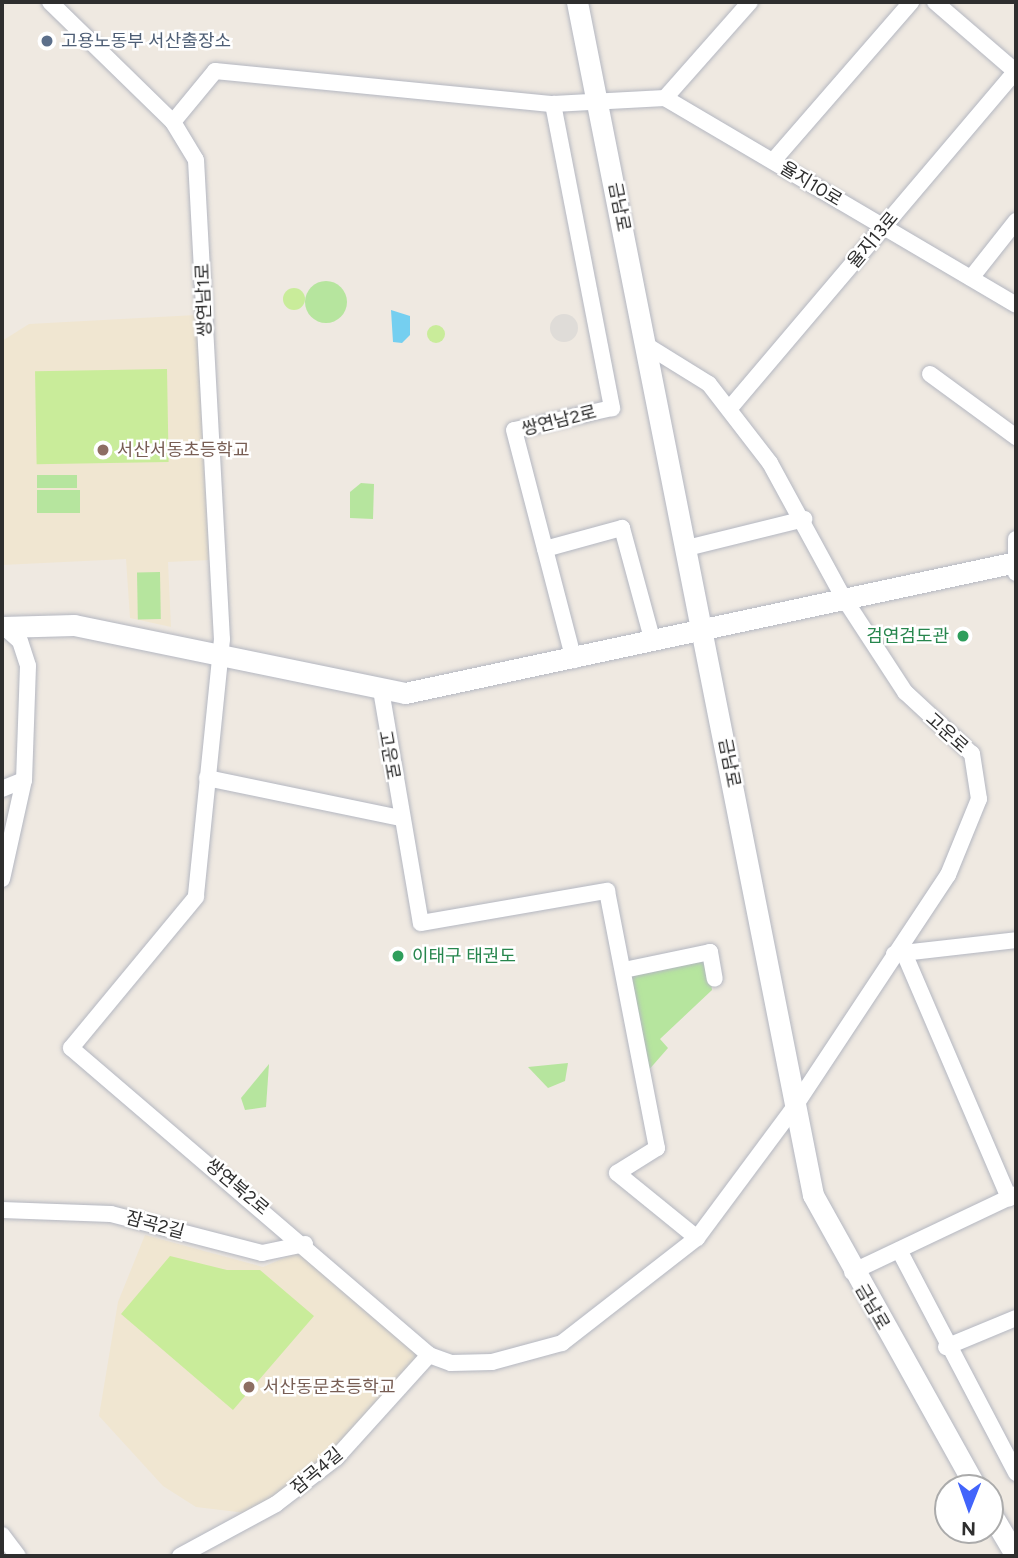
<!DOCTYPE html>
<meta charset="utf-8">
<style>
body{margin:0}
#map{position:relative;width:1018px;height:1558px;overflow:hidden;background:#efe9e1;font-family:Figtree,"Noto Sans KR",sans-serif}
div>[style]{position:absolute}
.education>*{inset:0;background:#f0e6d1}
.green>*{inset:0;background:#b6e59e;transform-origin:0 0}
.round{border-radius:50%}
.pitch>*{inset:0;background:#c9ec9a;transform-origin:0 0}
.plaza>*{inset:0;background:#dfdcd8}
.water>*{inset:0;background:#75cff0}
.roads{filter:drop-shadow(0 0 2px #b4b7c1) drop-shadow(0 0 2px #b4b7c1)}
.street>*{height:16px;margin:-8px;padding:0 8px;transform-origin:8px;border-radius:8px;background:#fff}
.secondary>*{height:21px;margin:-10.5px;padding:0 10.5px;transform-origin:10.5px;border-radius:10.5px;background:#fff}
.dots>*{width:19px;height:19px;translate:-50% -50%;box-sizing:border-box;border:4px solid #fff;border-radius:50%}
span{translate:-50% -50%;white-space:nowrap;text-align:center;line-height:1.15;-webkit-text-stroke:5px #fff;paint-order:stroke}
.service-label{font-size:18px;color:#4e5e75}
.left{translate:0 -50%;text-align:left}
.street-label{font-size:18px;color:#2e2e2e}
.education-label{font-size:18px;color:#785e54}
.leisure-label{font-size:18px;color:#27864d}
.right{translate:-100% -50%;text-align:right}
.frame{position:absolute;inset:0;border:4px solid #2e2e2e;pointer-events:none}
.north{position:absolute;left:934px;top:1474px;width:70px;height:70px;box-sizing:border-box;background:#fff;border:2px solid #ababab;border-radius:50%;rotate:181deg;font-size:19px;font-weight:700;line-height:28px;text-align:center;color:#2e2e2e}
.north::after{content:'';display:block;margin:auto;width:24px;height:32px;background:#4264fb;clip-path:polygon(50% 0,100% 100%,50% 72%,0 100%)}
</style>
<div id="map">
<div class="education">
<div style="clip-path:polygon(196px 315px,209px 560px,168px 562px,171px 627px,130px 618px,126px 559px,2px 565px,2px 341px,29px 324px)"></div>
<div style="clip-path:polygon(145px 1235px,263px 1267px,305px 1249px,420px 1358px,308px 1476px,246px 1513px,196px 1507px,163px 1486px,99px 1416px,118px 1302px)"></div>
</div>
<div class="green">
<div class="round" style="left:305px;top:281px;width:42px;height:42px"></div>
<div style="left:37px;top:475px;width:40px;height:13px"></div>
<div style="clip-path:polygon(361px 483px,374px 484px,373px 519px,350px 518px,350px 492px)"></div>
<div style="left:37px;top:490px;width:43px;height:23px"></div>
<div style="left:160px;top:572px;width:47px;height:23px;rotate:89deg"></div>
<div style="clip-path:polygon(700px 959px,708px 964px,712px 990px,660px 1039px,668px 1048px,647px 1072px,629px 979px,635px 972px)"></div>
<div style="clip-path:polygon(568px 1063px,565px 1081px,548px 1088px,528px 1067px)"></div>
<div style="clip-path:polygon(269px 1064px,266px 1107px,245px 1110px,241px 1098px)"></div>
</div>
<div class="pitch">
<div class="round" style="left:283px;top:288px;width:22px;height:22px"></div>
<div class="round" style="left:427px;top:325px;width:18px;height:18px"></div>
<div style="left:167px;top:369px;width:93px;height:132px;rotate:89deg"></div>
<div style="clip-path:polygon(170px 1256px,227px 1270px,260px 1270px,314px 1316px,233px 1410px,121px 1314px)"></div>
</div>
<div class="plaza">
<div class="round" style="left:550px;top:314px;width:28px;height:28px"></div>
</div>
<div class="water">
<div style="clip-path:polygon(391px 310px,410px 316px,410px 335px,402px 343px,393px 342px)"></div>
</div>
<div class="roads">
<div class="street">
<div style="left:50px;top:2px;width:172px;rotate:44.3deg"></div>
<div style="left:173px;top:122px;width:44px;rotate:58.8deg"></div>
<div style="left:196px;top:160px;width:480px;rotate:86.9deg"></div>
<div style="left:222px;top:639px;width:259px;rotate:95.8deg"></div>
<div style="left:196px;top:897px;width:196px;rotate:129.6deg"></div>
<div style="left:71px;top:1048px;width:472px;rotate:40.6deg"></div>
<div style="left:429px;top:1355px;width:23px;rotate:20deg"></div>
<div style="left:451px;top:1363px;width:41px;rotate:-1.4deg"></div>
<div style="left:492px;top:1362px;width:73px;rotate:-15.2deg"></div>
<div style="left:562px;top:1343px;width:171px;rotate:-37.9deg"></div>
<div style="left:697px;top:1238px;width:164px;rotate:-53.4deg"></div>
<div style="left:795px;top:1106px;width:277px;rotate:-56.5deg"></div>
<div style="left:948px;top:875px;width:82px;rotate:-67.8deg"></div>
<div style="left:979px;top:799px;width:46px;rotate:-98.8deg"></div>
<div style="left:972px;top:754px;width:91px;rotate:-137.2deg"></div>
<div style="left:905px;top:692px;width:113px;rotate:-123.1deg"></div>
<div style="left:843px;top:597px;width:153px;rotate:-118.6deg"></div>
<div style="left:770px;top:463px;width:100px;rotate:-127.7deg"></div>
<div style="left:709px;top:384px;width:74px;rotate:-148.2deg"></div>
<div style="left:935px;top:2px;width:107px;rotate:40.8deg"></div>
<div style="left:665px;top:98px;width:128px;rotate:-48.5deg"></div>
<div style="left:553px;top:104px;width:310px;rotate:79deg"></div>
<div style="left:612px;top:408px;width:100px;rotate:167.3deg"></div>
<div style="left:514px;top:430px;width:238px;rotate:75.4deg"></div>
<div style="left:173px;top:122px;width:66px;rotate:-50.5deg"></div>
<div style="left:215px;top:71px;width:340px;rotate:5.6deg"></div>
<div style="left:553px;top:104px;width:112px;rotate:-3.1deg"></div>
<div style="left:665px;top:98px;width:407px;rotate:30.5deg"></div>
<div style="left:773px;top:161px;width:211px;rotate:-49deg"></div>
<div style="left:971px;top:278px;width:73px;rotate:-51.7deg"></div>
<div style="left:930px;top:374px;width:107px;rotate:36.2deg"></div>
<div style="left:730px;top:408px;width:442px;rotate:-49.7deg"></div>
<div style="left:1016px;top:539px;width:34px;rotate:90deg"></div>
<div style="left:687px;top:548px;width:121px;rotate:-13.9deg"></div>
<div style="left:545px;top:549px;width:80px;rotate:-15.3deg"></div>
<div style="left:622px;top:528px;width:118px;rotate:74.8deg"></div>
<div style="left:2px;top:625px;width:24px;rotate:42deg"></div>
<div style="left:20px;top:641px;width:26px;rotate:72deg"></div>
<div style="left:28px;top:666px;width:114px;rotate:92deg"></div>
<div style="left:24px;top:780px;width:24px;rotate:158deg"></div>
<div style="left:381px;top:690px;width:236px;rotate:80.3deg"></div>
<div style="left:421px;top:923px;width:189px;rotate:-9.8deg"></div>
<div style="left:607px;top:891px;width:262px;rotate:79deg"></div>
<div style="left:657px;top:1148px;width:47px;rotate:148deg"></div>
<div style="left:617px;top:1173px;width:103px;rotate:39.1deg"></div>
<div style="left:207px;top:778px;width:198px;rotate:11.7deg"></div>
<div style="left:2px;top:879px;width:101px;rotate:-77.5deg"></div>
<div style="left:904px;top:953px;width:267px;rotate:66.8deg"></div>
<div style="left:894px;top:954px;width:123px;rotate:-6.5deg"></div>
<div style="left:624px;top:970px;width:88px;rotate:-11.8deg"></div>
<div style="left:710px;top:952px;width:27px;rotate:80deg"></div>
<div style="left:2px;top:1210px;width:109px;rotate:2.1deg"></div>
<div style="left:111px;top:1214px;width:156px;rotate:14.5deg"></div>
<div style="left:262px;top:1253px;width:44px;rotate:-11.8deg"></div>
<div style="left:899px;top:1250px;width:252px;rotate:62.3deg"></div>
<div style="left:852px;top:1272px;width:182px;rotate:-25.4deg"></div>
<div style="left:946px;top:1347px;width:76px;rotate:-22.5deg"></div>
<div style="left:2px;top:1535px;width:26px;rotate:53deg"></div>
<div style="left:180px;top:1556px;width:109px;rotate:-28.4deg"></div>
<div style="left:276px;top:1504px;width:76px;rotate:-37.5deg"></div>
<div style="left:336px;top:1458px;width:139px;rotate:-47.9deg"></div>
</div>
<div class="secondary">
<div style="left:577px;top:2px;width:1216px;rotate:78.81deg"></div>
<div style="left:813px;top:1195px;width:335px;rotate:60.9deg"></div>
<div style="left:2px;top:627px;width:72px;rotate:-1.6deg"></div>
<div style="left:74px;top:625px;width:338px;rotate:11.6deg"></div>
<div style="left:405px;top:693px;width:625px;rotate:-12.1deg"></div>
<div style="left:990px;top:1512px;width:51px;rotate:59.4deg"></div>
</div>
</div>
<div class="dots">
<div style="left:47px;top:41px;background:#5c6f8a"></div>
<div style="left:103px;top:450px;background:#8d6e63"></div>
<div style="left:963px;top:636px;background:#2e9e5b"></div>
<div style="left:398px;top:956px;background:#2e9e5b"></div>
<div style="left:249px;top:1387px;background:#8d6e63"></div>
</div>
<div class="service-label">
<span class="left" style="left:61px;top:41px">고용노동부 서산출장소</span>
</div>
<div class="street-label">
<span style="left:811px;top:184px;rotate:31deg">율지10로</span>
<span style="left:619px;top:207px;rotate:79deg">금남로</span>
<span style="left:873px;top:240px;rotate:-50deg">율지13로</span>
<span style="left:204px;top:300px;rotate:-92deg">쌍연남1로</span>
<span style="left:559px;top:421px;rotate:-14deg">쌍연남2로</span>
<span style="left:947px;top:733px;rotate:42deg">고운로</span>
<span style="left:389px;top:755px;rotate:80deg">고운로</span>
<span style="left:729px;top:763px;rotate:79deg">금남로</span>
<span style="left:237px;top:1187px;rotate:40deg">쌍연북2로</span>
<span style="left:155px;top:1225px;rotate:15deg">잠곡2길</span>
<span style="left:872px;top:1307px;rotate:60deg">금남로</span>
<span style="left:317px;top:1471px;rotate:-40deg">잠곡4길</span>
</div>
<div class="education-label">
<span class="left" style="left:117px;top:450px">서산서동초등학교</span>
<span class="left" style="left:263px;top:1387px">서산동문초등학교</span>
</div>
<div class="leisure-label">
<span class="right" style="left:949px;top:636px">검연검도관</span>
<span class="left" style="left:412px;top:956px">이태구 태권도</span>
</div>
<div class="frame"></div>
<div class="north">N</div>
</div>
